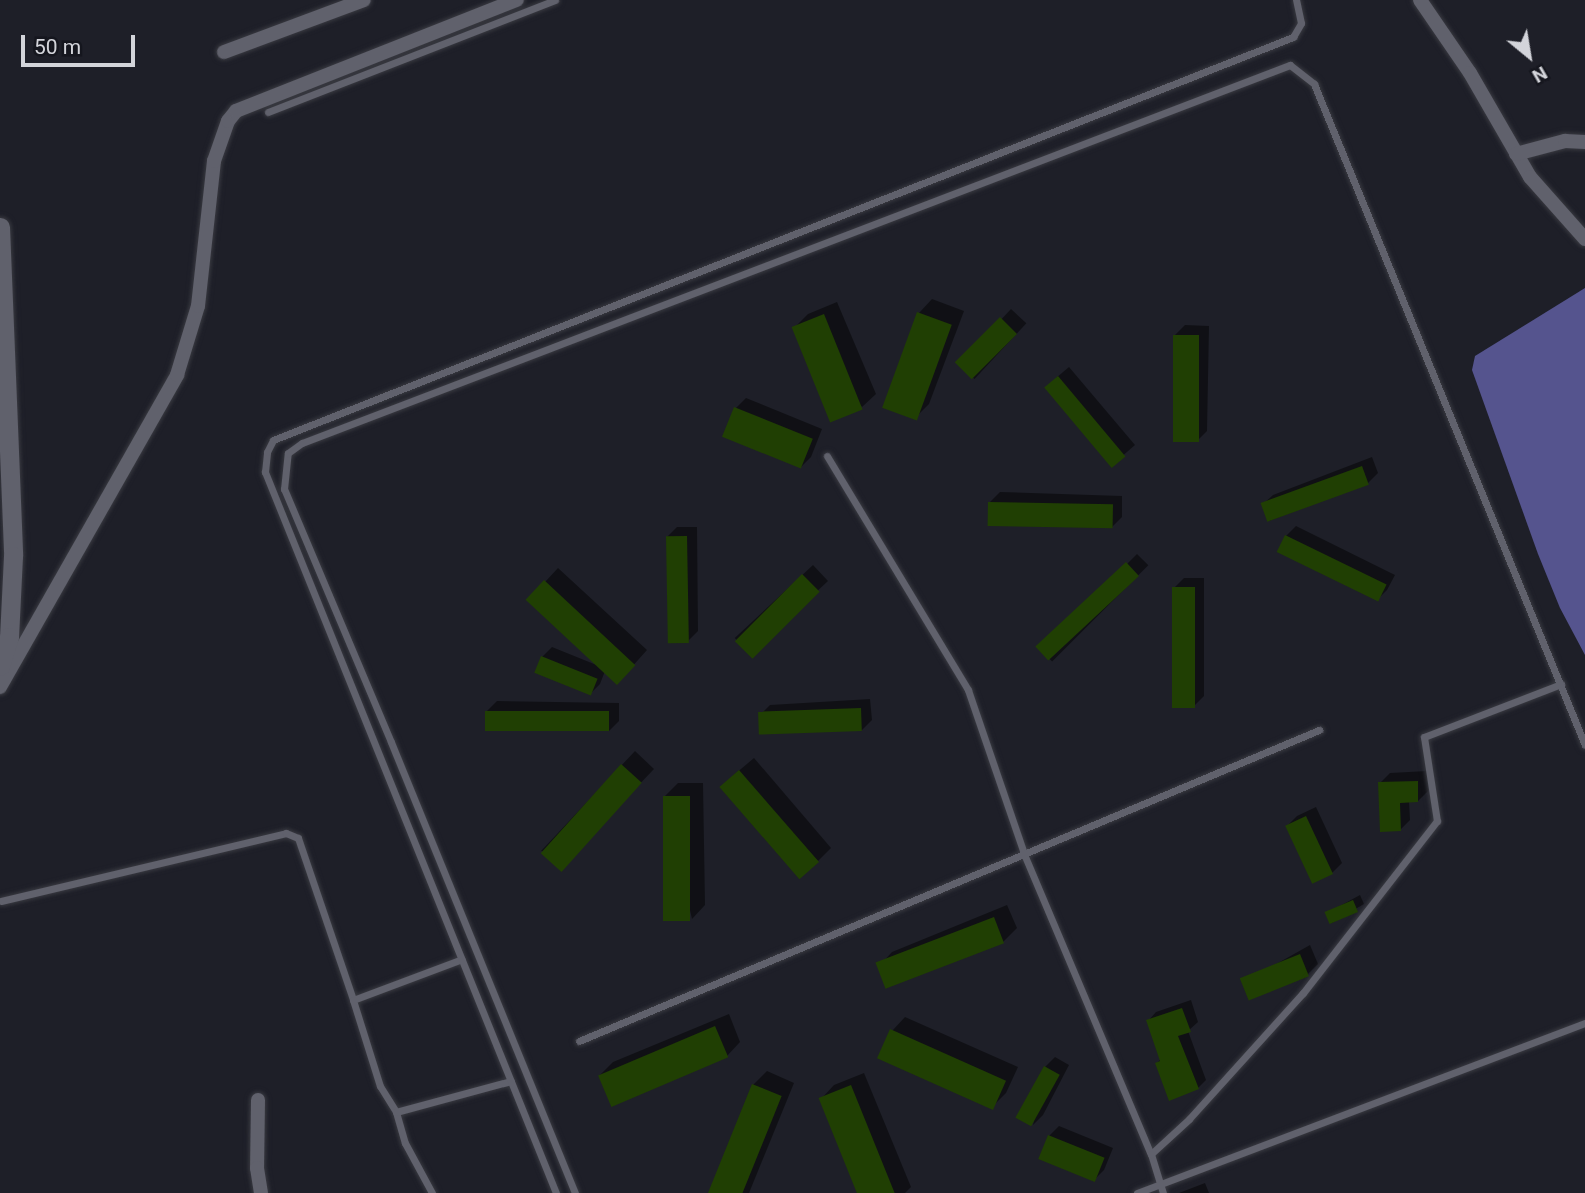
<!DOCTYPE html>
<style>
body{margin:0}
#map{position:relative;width:1585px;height:1193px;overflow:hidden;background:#1e1f28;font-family:Roboto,sans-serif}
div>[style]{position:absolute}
.water>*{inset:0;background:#55548e}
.shadow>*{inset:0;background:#0007;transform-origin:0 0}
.building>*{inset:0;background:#203f03;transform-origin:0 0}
.roads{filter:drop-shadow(0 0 2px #393a41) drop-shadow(0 0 2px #393a41)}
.service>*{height:7px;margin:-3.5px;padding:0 3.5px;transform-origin:3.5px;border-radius:3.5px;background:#60616c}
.minor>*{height:14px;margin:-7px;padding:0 7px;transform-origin:7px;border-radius:7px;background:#60616c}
.tertiary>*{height:19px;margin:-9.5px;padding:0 9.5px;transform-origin:9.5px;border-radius:9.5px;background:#60616c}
span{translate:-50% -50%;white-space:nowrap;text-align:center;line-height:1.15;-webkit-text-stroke:7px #15161e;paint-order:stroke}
.north{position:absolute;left:1494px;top:21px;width:70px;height:70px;-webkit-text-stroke:5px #15161e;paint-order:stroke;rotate:150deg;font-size:19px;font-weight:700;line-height:28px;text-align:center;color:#d3d4da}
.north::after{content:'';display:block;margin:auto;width:24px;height:32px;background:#d3d4da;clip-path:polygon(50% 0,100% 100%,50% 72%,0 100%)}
.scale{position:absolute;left:21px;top:35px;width:114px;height:32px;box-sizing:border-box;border:4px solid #d3d4da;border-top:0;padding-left:9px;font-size:21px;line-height:24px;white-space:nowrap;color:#d3d4da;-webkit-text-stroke:5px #15161e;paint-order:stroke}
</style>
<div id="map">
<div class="water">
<div style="clip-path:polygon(1585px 288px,1585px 655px,1560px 608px,1538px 554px,1472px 370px,1475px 356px)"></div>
</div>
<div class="shadow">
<div style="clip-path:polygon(932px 299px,964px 311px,929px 404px,915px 418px,919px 313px)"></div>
<div style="clip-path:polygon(837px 302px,876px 394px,862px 407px,794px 328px,808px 314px)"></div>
<div style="left:1011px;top:309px;width:21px;height:76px;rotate:43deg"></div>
<div style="clip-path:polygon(1185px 325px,1209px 326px,1207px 431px,1197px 441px,1175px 335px)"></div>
<div style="clip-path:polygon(1069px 367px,1135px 445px,1112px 465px,1056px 378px)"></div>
<div style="clip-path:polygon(746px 398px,822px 429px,811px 457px,801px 467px,736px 408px)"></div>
<div style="clip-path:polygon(1372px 457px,1378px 473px,1368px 483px,1269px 521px,1263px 504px,1273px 495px)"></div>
<div style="clip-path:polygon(1000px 492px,1122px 496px,1122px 517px,1112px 527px,990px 502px)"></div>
<div style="clip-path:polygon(1296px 526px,1395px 575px,1387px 590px,1377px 600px,1286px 536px)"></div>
<div style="clip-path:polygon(677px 527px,697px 527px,698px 631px,688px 641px,667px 537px)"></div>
<div style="left:1137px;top:554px;width:16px;height:136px;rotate:45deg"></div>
<div style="left:813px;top:565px;width:22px;height:107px;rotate:47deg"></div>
<div style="clip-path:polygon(558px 568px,647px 650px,630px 669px,605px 671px,600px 684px,590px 694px,542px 657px,552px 647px,599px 666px,545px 582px)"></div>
<div style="clip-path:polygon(1184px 578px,1204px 578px,1204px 696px,1194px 706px,1174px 588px)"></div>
<div style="clip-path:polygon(870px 699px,872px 720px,862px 730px,760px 715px,770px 705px)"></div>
<div style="clip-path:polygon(497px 701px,619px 703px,619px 721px,609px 731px,487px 711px)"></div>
<div style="clip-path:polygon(635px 751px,654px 769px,572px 855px,541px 851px)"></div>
<div style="clip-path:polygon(754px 758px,831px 848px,818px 861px,735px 774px)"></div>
<div style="clip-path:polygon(1427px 771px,1428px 791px,1418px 801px,1409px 801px,1410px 820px,1400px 830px,1380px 783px,1390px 773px)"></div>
<div style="clip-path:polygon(678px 783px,703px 783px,705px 905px,692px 919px,664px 797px)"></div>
<div style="clip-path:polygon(1316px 807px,1342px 863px,1332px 873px,1313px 882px,1287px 826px,1297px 816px)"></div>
<div style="clip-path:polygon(1360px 895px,1364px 904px,1332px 923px,1327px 913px)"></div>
<div style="clip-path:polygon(1007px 905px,1017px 928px,1003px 942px,879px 966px,892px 952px)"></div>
<div style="clip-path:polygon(1310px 945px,1318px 964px,1308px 974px,1245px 985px,1255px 976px)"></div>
<div style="clip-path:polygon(1191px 1000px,1198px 1022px,1188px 1031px,1206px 1080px,1198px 1088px,1157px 1063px,1161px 1059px,1148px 1021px,1156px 1012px)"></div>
<div style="clip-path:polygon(729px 1014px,740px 1042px,727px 1056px,600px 1075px,613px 1062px)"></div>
<div style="clip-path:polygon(905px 1017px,1018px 1067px,1006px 1093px,992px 1107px,892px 1031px)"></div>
<div style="clip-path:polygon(1055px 1057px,1069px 1065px,1043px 1115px,1033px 1125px,1045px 1067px)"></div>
<div style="clip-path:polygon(767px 1071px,794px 1083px,749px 1193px,709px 1193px,753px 1085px)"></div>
<div style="clip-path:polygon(864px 1073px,911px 1187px,905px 1193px,859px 1193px,821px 1099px,834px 1085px)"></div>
<div style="clip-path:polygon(1059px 1126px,1113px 1148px,1104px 1170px,1094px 1180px,1049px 1136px)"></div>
<div style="clip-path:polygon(1205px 1183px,1209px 1193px,1179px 1193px)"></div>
</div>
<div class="building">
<div style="left:917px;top:312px;width:37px;height:102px;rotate:20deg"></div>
<div style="left:824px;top:314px;width:103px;height:35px;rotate:68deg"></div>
<div style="left:1000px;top:317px;width:24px;height:64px;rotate:45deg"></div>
<div style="left:1173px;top:335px;width:26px;height:107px"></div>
<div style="left:1058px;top:376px;width:105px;height:18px;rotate:50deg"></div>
<div style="left:734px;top:407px;width:85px;height:32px;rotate:22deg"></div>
<div style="left:1362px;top:466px;width:20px;height:108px;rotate:70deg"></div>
<div style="left:988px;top:502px;width:125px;height:24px;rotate:1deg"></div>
<div style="left:1285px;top:535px;width:113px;height:19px;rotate:26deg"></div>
<div style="left:687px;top:536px;width:107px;height:21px;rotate:89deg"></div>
<div style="left:1126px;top:562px;width:19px;height:124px;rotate:47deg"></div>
<div style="left:802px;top:574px;width:25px;height:95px;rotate:45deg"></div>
<div style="left:544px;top:580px;width:125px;height:27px;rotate:43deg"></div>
<div style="left:1172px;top:587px;width:23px;height:121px"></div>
<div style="left:541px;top:656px;width:61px;height:18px;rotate:22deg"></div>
<div style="left:861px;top:708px;width:23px;height:103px;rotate:88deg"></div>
<div style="left:485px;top:711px;width:124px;height:20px"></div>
<div style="left:621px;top:764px;width:28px;height:120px;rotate:42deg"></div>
<div style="left:739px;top:770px;width:122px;height:26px;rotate:49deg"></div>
<div style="clip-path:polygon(1418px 781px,1418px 802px,1400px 803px,1401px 831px,1380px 832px,1378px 782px)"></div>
<div style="left:663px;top:796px;width:27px;height:125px"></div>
<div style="left:1306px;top:816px;width:64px;height:23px;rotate:65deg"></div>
<div style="left:1353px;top:900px;width:13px;height:31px;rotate:67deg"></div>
<div style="left:994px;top:917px;width:28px;height:127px;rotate:69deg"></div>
<div style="left:1300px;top:954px;width:24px;height:65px;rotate:68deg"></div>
<div style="clip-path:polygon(1182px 1008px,1191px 1032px,1178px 1036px,1199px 1089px,1169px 1101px,1155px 1063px,1160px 1061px,1146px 1020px)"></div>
<div style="left:715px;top:1026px;width:34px;height:127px;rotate:67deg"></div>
<div style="left:890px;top:1029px;width:127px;height:32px;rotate:24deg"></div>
<div style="left:1044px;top:1066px;width:18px;height:59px;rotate:29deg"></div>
<div style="left:752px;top:1084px;width:32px;height:118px;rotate:22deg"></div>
<div style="left:851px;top:1085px;width:117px;height:35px;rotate:68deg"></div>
<div style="left:1048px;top:1135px;width:61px;height:26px;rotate:22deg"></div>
</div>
<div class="roads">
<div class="service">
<div style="left:268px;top:112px;width:308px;rotate:-21.3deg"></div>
<div style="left:827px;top:456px;width:273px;rotate:58.9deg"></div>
<div style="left:968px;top:690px;width:173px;rotate:71.1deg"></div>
<div style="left:1024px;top:854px;width:326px;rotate:67.1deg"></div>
<div style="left:1151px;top:1154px;width:41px;rotate:72.9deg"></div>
<div style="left:1px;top:901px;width:293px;rotate:-13.4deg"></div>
<div style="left:286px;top:833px;width:13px;rotate:23deg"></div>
<div style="left:298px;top:838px;width:171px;rotate:71.2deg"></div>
<div style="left:353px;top:1000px;width:116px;rotate:-20.6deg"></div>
<div style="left:353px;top:1000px;width:90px;rotate:72.6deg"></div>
<div style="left:380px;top:1086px;width:31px;rotate:58deg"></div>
<div style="left:396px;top:1112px;width:32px;rotate:74deg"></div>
<div style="left:405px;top:1143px;width:57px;rotate:61.6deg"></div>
<div style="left:579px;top:1041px;width:803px;rotate:-22.8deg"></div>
<div style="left:396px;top:1112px;width:119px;rotate:-15.1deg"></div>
<div style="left:1151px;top:1154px;width:52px;rotate:-42.6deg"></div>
<div style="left:1189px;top:1119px;width:170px;rotate:-47.9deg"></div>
<div style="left:1303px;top:993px;width:218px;rotate:-52.1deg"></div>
<div style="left:1437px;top:821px;width:85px;rotate:-98.8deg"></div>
<div style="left:1424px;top:737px;width:147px;rotate:-21.1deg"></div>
<div style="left:556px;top:1193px;width:778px;rotate:-111.98deg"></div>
<div style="left:265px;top:472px;width:20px;rotate:-84deg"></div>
<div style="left:267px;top:452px;width:13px;rotate:-63deg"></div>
<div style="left:273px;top:440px;width:1097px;rotate:-21.56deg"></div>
<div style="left:1293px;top:37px;width:16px;rotate:-60deg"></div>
<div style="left:1301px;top:23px;width:24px;rotate:-102deg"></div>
<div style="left:575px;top:1193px;width:487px;rotate:-112.2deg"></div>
<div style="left:391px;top:742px;width:275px;rotate:-112.9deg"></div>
<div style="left:284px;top:489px;width:36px;rotate:-84deg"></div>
<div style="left:288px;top:453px;width:17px;rotate:-36deg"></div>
<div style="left:302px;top:443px;width:1058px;rotate:-20.94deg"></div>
<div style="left:1290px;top:65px;width:31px;rotate:38deg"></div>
<div style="left:1314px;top:84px;width:714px;rotate:67.71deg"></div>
<div style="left:1137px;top:1193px;width:479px;rotate:-20.8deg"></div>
</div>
<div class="minor">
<div style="left:1420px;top:0;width:88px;rotate:55.6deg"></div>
<div style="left:1470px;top:73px;width:120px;rotate:60deg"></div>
<div style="left:1530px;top:177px;width:83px;rotate:48.4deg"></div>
<div style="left:224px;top:52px;width:149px;rotate:-20.4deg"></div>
<div style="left:1516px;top:154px;width:51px;rotate:-14.9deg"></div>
<div style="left:1565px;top:141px;width:20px;rotate:3deg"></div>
<div style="left:0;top:687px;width:359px;rotate:-60.4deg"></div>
<div style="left:177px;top:375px;width:72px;rotate:-73.1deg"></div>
<div style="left:198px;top:306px;width:146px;rotate:-83.7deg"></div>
<div style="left:214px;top:161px;width:42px;rotate:-70.7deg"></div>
<div style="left:228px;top:121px;width:13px;rotate:-51deg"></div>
<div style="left:236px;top:111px;width:302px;rotate:-21.6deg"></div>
<div style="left:258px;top:1100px;width:68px;rotate:90.8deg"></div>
<div style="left:257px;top:1168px;width:25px;rotate:81deg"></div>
</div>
<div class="tertiary">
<div style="left:0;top:227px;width:329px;rotate:87.7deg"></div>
<div style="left:13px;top:556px;width:81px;rotate:92.8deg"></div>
<div style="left:9px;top:637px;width:30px;rotate:107deg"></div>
</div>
</div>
<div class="north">N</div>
<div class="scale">50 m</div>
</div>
